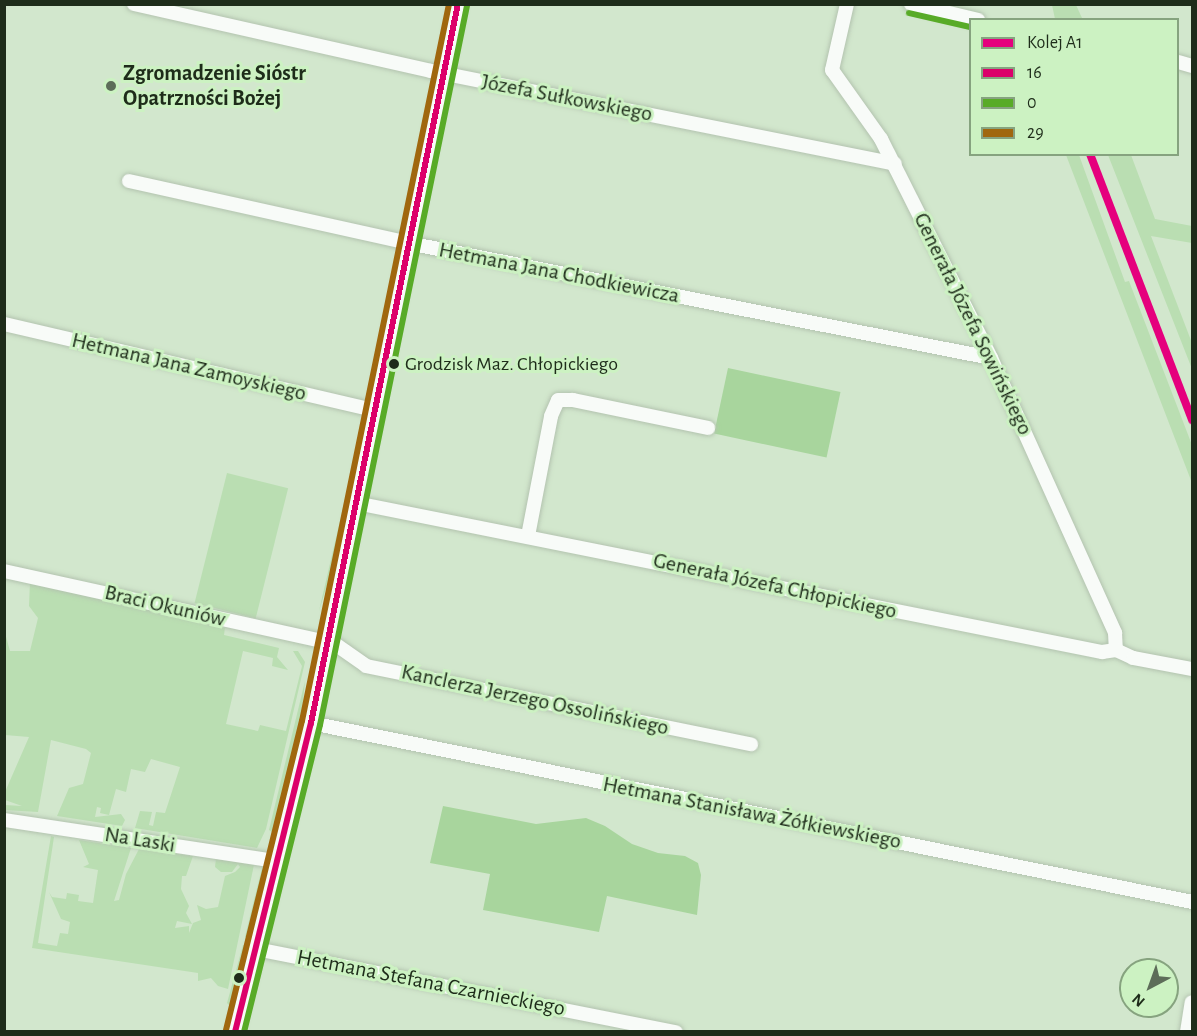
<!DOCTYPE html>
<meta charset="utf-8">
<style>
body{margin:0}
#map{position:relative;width:1197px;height:1036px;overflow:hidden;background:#d2e7cd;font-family:"Alegreya Sans",sans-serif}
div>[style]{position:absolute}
.green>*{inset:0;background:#badeb2;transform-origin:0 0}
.forest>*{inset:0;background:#a8d59d;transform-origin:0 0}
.roads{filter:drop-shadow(0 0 2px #b3c3af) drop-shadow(0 0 2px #b3c3af)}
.street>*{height:14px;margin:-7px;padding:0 7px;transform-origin:7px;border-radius:7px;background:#f8fbf8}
.bus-1>*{height:6px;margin:-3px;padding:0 3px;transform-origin:3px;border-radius:3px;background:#dc006a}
.bus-2>*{height:6px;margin:-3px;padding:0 3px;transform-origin:3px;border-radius:3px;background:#58ab27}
.bus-3>*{height:6px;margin:-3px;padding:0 3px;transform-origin:3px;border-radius:3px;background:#a0670e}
.rail-1>*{height:8px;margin:-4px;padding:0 4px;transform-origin:4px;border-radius:4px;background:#e5007d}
.dots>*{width:16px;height:16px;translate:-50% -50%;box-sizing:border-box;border:3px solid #ccf2c2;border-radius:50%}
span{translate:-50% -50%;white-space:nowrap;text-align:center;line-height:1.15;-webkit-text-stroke:6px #ccf2c2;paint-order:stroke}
.bus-label{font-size:20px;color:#1e2c1a}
.left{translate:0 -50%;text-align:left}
.poi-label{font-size:22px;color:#1e2c1a;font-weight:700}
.street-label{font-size:22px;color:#1e2c1a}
.frame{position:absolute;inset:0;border:6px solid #1e2c1a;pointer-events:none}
.legend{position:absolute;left:969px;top:18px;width:210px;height:138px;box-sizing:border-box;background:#ccf2c2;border:2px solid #86a37f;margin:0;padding:8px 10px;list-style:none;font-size:18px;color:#1e2c1a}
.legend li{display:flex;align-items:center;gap:12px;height:30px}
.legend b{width:30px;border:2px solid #86a37f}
.north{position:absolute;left:1119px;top:958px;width:60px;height:60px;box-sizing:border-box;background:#ccf2c2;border:2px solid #86a37f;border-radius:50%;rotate:221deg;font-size:16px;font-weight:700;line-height:24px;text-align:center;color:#1e2c1a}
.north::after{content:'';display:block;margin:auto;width:21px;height:27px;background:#5d6d59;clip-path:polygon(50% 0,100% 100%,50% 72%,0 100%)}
</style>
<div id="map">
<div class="green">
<div style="clip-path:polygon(1052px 5px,1076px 5px,1082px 18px,1055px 19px)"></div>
<div style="clip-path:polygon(1066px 155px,1079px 155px,1125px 282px,1129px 281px,1192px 445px,1192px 483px)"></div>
<div style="clip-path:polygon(1108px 155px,1131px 155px,1155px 219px,1192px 226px,1192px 243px,1151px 236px,1192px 343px,1192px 369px)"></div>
<div style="clip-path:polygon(352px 469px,355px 470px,344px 530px,319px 611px)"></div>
<div style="left:227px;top:473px;width:63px;height:134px;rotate:14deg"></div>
<div style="clip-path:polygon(30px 582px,225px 628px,224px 635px,279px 648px,277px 657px,288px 670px,272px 666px,273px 658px,243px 651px,226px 724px,258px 731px,260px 725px,286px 731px,302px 666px,293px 651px,298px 651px,305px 662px,266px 829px,257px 848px,135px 828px,140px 811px,152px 812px,149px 825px,153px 826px,156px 812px,165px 813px,180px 767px,151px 759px,145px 772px,131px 769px,126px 792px,116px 789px,109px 815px,100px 813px,101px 808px,97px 807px,95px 817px,121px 814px,125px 820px,122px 826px,57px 816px,69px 788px,83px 784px,91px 753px,86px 749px,51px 740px,38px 812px,5px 810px,5px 805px,22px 806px,5px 800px,5px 792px,29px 737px,5px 735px,5px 633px,10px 651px,30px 651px,38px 618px,29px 606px)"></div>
<div style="clip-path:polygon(305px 681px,299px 743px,272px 832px,269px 830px)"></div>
<div style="clip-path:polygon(51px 836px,54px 837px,38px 943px,57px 946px,60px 933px,68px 934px,70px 922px,61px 919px,49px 892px,52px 897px,66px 899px,67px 893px,79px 895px,78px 901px,93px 903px,98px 870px,83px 867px,89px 864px,79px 840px,131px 848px,114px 901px,119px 900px,126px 874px,139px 849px,193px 856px,186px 876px,182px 876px,181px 889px,189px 906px,186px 913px,192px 924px,177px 921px,175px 928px,189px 926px,189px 933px,193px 923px,201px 920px,197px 905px,206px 909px,218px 907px,225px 876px,235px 872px,240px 867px,238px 864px,232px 872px,221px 872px,215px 867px,216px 858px,255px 860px,228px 989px,218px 986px,211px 978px,198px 981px,198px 973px,32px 948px)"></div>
<div style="clip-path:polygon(262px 868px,264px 872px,252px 938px,245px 937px)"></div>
<div style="clip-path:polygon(243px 945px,250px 947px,231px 1007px,227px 1003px)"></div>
</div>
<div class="forest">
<div style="left:728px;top:368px;width:115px;height:67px;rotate:12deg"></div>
<div style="clip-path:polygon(443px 806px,536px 824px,586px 818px,605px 826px,632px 844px,658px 853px,685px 856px,698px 863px,701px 875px,697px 915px,607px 896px,599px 932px,483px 910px,490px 874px,430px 863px)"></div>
</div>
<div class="roads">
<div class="street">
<div style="left:134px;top:4px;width:304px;rotate:12.7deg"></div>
<div style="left:431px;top:71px;width:473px;rotate:11.3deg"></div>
<div style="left:847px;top:4px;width:68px;rotate:102.8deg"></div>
<div style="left:832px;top:70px;width:85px;rotate:54.6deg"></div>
<div style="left:881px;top:139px;width:245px;rotate:63.3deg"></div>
<div style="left:991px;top:358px;width:302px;rotate:65.7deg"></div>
<div style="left:1115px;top:633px;width:17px;rotate:87deg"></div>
<div style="left:911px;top:4px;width:69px;rotate:13.4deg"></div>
<div style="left:1178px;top:62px;width:15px;rotate:16deg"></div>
<div style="left:129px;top:181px;width:286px;rotate:12.5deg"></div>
<div style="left:408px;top:243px;width:594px;rotate:11.16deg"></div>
<div style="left:4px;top:324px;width:380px;rotate:13.1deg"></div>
<div style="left:356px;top:503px;width:761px;rotate:11.3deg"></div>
<div style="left:1102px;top:652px;width:14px;rotate:-8deg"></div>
<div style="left:1116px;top:650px;width:19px;rotate:25deg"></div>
<div style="left:1133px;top:658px;width:60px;rotate:10.6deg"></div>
<div style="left:528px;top:536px;width:122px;rotate:-79.1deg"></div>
<div style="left:551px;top:416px;width:17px;rotate:-66deg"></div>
<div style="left:558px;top:400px;width:15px"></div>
<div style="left:573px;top:400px;width:138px;rotate:11.7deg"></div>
<div style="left:4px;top:571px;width:339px;rotate:12.4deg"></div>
<div style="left:335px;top:644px;width:38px;rotate:35deg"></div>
<div style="left:366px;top:666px;width:393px;rotate:11.5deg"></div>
<div style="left:311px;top:723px;width:899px;rotate:11.48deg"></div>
<div style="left:4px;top:820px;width:275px;rotate:8.6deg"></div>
<div style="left:256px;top:949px;width:428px;rotate:11.2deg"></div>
<div style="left:235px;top:1032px;width:318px;rotate:-76.2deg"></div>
<div style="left:311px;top:723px;width:734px;rotate:-78.45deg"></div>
<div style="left:1187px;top:1032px;width:30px;rotate:-81deg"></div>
</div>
</div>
<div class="bus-1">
<div style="left:235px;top:1032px;width:318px;rotate:-76.2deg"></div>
<div style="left:311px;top:723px;width:734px;rotate:-78.45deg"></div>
</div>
<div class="bus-2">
<div style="left:909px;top:13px;width:63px;rotate:12.9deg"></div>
<div style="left:244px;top:1032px;width:316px;rotate:-76.1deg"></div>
<div style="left:320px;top:725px;width:734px;rotate:-78.45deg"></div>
</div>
<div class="bus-3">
<div style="left:226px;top:1030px;width:318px;rotate:-76.2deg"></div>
<div style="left:302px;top:721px;width:732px;rotate:-78.41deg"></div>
</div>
<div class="rail-1">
<div style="left:1090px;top:154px;width:285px;rotate:69deg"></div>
</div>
<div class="dots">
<div style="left:111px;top:86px;background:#5d6d59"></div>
<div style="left:394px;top:364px;background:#1e2c1a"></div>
<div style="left:239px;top:978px;background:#1e2c1a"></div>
</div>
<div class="bus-label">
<span class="left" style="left:405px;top:364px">Grodzisk Maz. Chłopickiego</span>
</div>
<div class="poi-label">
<span class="left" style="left:123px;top:86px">Zgromadzenie Sióstr<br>Opatrzności Bożej</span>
</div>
<div class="street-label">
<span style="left:567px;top:98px;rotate:11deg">Józefa Sułkowskiego</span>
<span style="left:559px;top:273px;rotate:11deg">Hetmana Jana Chodkiewicza</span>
<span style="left:973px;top:324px;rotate:64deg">Generała Józefa Sowińskiego</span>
<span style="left:189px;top:367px;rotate:13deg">Hetmana Jana Zamoyskiego</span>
<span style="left:775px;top:586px;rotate:12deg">Generała Józefa Chłopickiego</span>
<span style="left:165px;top:606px;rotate:13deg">Braci Okuniów</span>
<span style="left:535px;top:700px;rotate:12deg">Kanclerza Jerzego Ossolińskiego</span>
<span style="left:752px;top:813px;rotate:11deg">Hetmana Stanisława Żółkiewskiego</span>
<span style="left:140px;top:840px;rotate:9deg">Na Laski</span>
<span style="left:431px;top:983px;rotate:11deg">Hetmana Stefana Czarnieckiego</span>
</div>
<div class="frame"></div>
<ul class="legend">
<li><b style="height:8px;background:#e5007d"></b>Kolej A1</li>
<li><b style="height:8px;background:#dc006a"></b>16</li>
<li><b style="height:8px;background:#58ab27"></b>0</li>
<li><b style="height:8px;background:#a0670e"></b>29</li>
</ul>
<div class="north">N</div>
</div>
